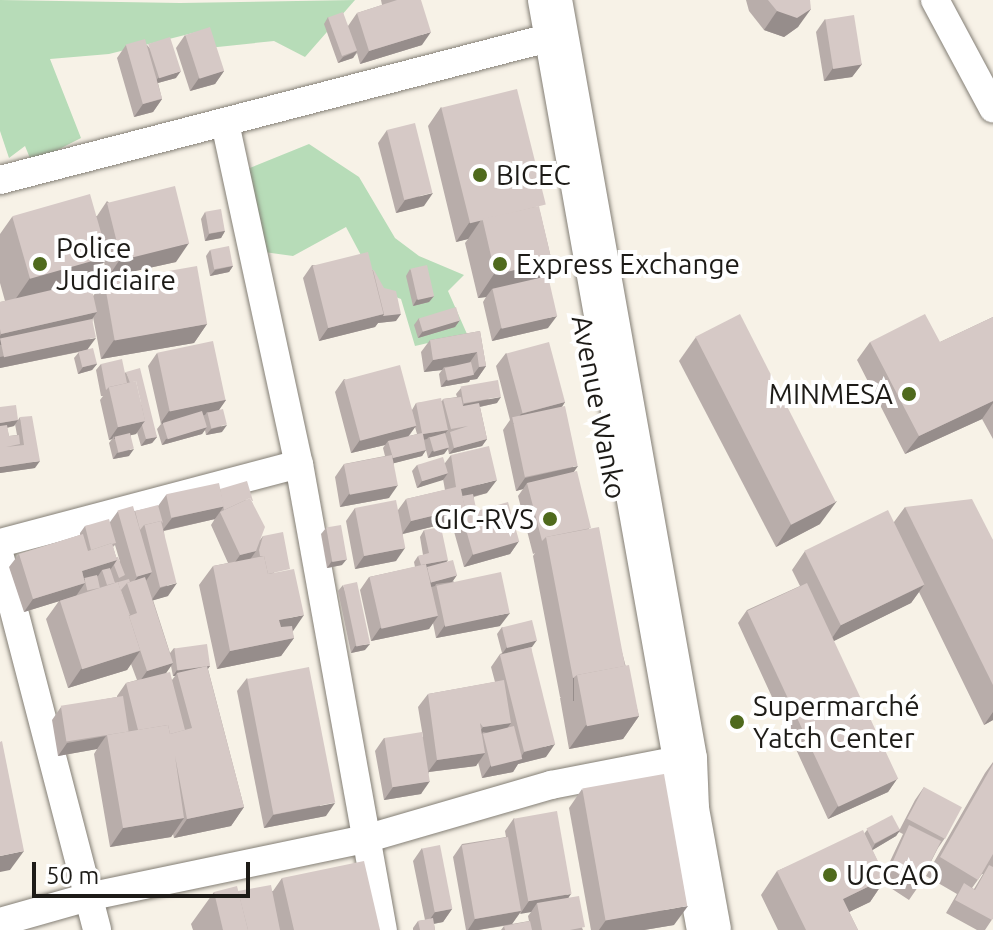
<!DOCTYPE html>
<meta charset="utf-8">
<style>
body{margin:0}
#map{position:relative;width:993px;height:930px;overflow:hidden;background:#f7f2e7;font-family:Ubuntu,sans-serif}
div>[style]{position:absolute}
.green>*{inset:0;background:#b7dcb8}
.roads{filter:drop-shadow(0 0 2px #837e75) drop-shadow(0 0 2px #837e75)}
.minor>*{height:28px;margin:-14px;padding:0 14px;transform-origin:14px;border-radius:14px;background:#fff}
.trunk>*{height:44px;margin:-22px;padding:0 22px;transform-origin:22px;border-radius:22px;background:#fff}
.wall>*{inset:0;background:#b8adaa}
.shaded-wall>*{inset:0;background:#968d8b;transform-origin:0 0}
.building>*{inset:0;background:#d6c9c6;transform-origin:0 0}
.dots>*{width:22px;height:22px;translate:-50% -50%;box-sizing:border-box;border:4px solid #fff;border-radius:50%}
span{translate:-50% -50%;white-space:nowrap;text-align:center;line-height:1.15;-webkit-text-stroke:8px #fff;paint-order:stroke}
.poi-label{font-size:28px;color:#1d1b17}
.left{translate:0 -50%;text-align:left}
.right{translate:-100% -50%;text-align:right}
.street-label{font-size:28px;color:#1d1b17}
.scale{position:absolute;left:32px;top:862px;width:218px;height:36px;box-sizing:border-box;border:4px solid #1d1b17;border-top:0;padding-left:10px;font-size:24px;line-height:28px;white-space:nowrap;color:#1d1b17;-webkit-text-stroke:6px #fff;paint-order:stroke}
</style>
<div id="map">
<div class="green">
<div style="clip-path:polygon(0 0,180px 3px,355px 0,305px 57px,274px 41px,208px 48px,201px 31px,109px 54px,50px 59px,81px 138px,32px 163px,25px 146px,9px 158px,0 131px)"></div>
<div style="clip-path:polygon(309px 144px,359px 177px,395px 238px,419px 256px,464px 275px,448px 291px,467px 334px,415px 346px,401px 299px,380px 291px,346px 227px,293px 256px,264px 252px,240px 172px)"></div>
</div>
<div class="roads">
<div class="minor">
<div style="left:935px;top:0;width:123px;rotate:61.8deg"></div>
<div style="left:225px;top:123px;width:349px;rotate:77.8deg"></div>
<div style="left:299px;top:464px;width:474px;rotate:79.8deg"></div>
<div style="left:0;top:180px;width:574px;rotate:-14.52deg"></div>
<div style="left:0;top:543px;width:309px;rotate:-14.8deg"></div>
<div style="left:0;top:557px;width:385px;rotate:75.4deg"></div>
<div style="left:0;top:922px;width:96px;rotate:-15.8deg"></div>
<div style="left:92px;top:896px;width:279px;rotate:-11.8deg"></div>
<div style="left:365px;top:839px;width:194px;rotate:-16.2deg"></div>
<div style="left:551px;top:785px;width:136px;rotate:-11deg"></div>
</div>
<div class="trunk">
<div style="left:550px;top:0;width:771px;rotate:79.91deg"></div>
<div style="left:685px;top:759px;width:50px;rotate:87.7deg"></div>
<div style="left:687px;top:809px;width:123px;rotate:79.7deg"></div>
</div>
</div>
<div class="wall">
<div style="clip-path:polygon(381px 0,423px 0,421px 0,422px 45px,360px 64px,357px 53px,353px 58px,338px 63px,324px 24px,328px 17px,348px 26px,357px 13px,382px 5px)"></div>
<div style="clip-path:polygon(746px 0,810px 0,798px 27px,784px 37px,764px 30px,749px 11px)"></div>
<div style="clip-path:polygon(825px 19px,862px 64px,852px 77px,824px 81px,816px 32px)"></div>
<div style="clip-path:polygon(185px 35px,224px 71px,215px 84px,190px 91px,176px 48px)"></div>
<div style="clip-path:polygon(126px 45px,147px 45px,176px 78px,158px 83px,162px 99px,153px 112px,134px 117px,117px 58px)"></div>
<div style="clip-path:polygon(441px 107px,540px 212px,552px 262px,540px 278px,548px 328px,492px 341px,483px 302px,486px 297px,478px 298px,465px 243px,468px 239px,456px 242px,428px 126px)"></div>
<div style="clip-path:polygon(387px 130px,424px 206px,396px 213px,378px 143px)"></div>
<div style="clip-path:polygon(107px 201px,176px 262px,108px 277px,104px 262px,90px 282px,93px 296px,104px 282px,207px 324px,194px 343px,101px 359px,93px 317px,88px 349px,97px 364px,92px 370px,78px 374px,74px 358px,79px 352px,0 368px,0 302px,5px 301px,0 283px,0 234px,12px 217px,97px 216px)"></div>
<div style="clip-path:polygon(205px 212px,225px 231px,221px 238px,205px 241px,201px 219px)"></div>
<div style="clip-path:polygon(210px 250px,233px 266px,229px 272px,210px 276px,206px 256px)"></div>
<div style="clip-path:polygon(312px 265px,373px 270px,396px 321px,378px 323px,375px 327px,319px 341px,303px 278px)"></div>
<div style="clip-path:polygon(410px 269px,434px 296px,429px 302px,413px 306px,406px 276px)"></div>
<div style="clip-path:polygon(993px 317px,993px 439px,982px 419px,905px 454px,857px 360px,870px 342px,940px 342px)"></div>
<div style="clip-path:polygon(419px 318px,460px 320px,455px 327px,418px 338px,414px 325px)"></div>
<div style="clip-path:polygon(480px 331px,486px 366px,477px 379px,470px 380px,469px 382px,441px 387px,439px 374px,442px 370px,424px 372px,421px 352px,430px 340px)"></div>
<div style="clip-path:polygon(696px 337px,820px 524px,776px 547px,679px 361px)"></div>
<div style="clip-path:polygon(157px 353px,226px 400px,219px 409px,222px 432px,206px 435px,205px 430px,202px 434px,162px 445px,157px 429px,161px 424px,148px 366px)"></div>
<div style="clip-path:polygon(506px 353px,565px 402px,562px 407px,574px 472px,639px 716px,623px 739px,569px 749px,560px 698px,561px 697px,560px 697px,533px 556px,535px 553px,533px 554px,518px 496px,523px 489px,516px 491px,503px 430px,510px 420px,496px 366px)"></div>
<div style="clip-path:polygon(101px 364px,125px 373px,126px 372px,157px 437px,152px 443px,141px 446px,137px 432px,136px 434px,131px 435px,129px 456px,113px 459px,109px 443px,112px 439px,109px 440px,100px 400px,103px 396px,101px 396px,96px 370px)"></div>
<div style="clip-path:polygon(evenodd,344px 379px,412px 410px,416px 403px,442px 401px,443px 399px,457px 397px,456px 394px,461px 388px,497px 403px,480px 407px,487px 439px,482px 446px,449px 454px,448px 449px,444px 454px,428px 458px,426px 450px,422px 456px,394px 463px,389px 498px,340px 507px,335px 477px,344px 464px,385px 456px,383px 448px,385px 445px,351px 453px,335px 392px,344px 379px,415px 427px,417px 434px,409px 436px,415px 427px)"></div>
<div style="clip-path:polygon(evenodd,0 407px,18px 420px,20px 417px,35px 468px,0 473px,0 407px,15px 424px,17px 435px,9px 436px,7px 428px,14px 426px,15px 424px)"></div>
<div style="clip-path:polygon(451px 455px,487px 493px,474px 497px,474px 512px,519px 541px,510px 554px,464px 567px,453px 528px,461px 517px,459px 517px,456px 521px,403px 534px,396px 561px,355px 569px,346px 521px,355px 508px,398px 510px,406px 499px,445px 490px,443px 479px,417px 488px,412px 471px,417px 465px,445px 463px)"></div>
<div style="clip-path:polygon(evenodd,220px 489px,252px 502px,260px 540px,263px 536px,294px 638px,281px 656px,217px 669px,199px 585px,213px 566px,228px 563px,211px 525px,218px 514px,215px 519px,164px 531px,168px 596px,153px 600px,170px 653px,174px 648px,210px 666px,208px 669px,244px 807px,231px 826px,174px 838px,173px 834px,171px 837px,110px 847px,94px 754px,97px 749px,58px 756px,52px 720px,61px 707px,117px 697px,117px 696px,126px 683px,137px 680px,131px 664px,127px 670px,68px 688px,46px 619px,59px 601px,24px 612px,9px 567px,19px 554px,80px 535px,80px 533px,85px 526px,110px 522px,118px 511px,135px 511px,158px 506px,166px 495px,220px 489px,115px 545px,120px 562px,116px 557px,113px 547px,115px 545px,220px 489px,171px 666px,173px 676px,175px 676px,172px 680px,166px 673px,171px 666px)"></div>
<div style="clip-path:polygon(905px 507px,993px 540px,993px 720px,984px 725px,919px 592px,911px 603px,833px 641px,897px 779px,888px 792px,828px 819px,738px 623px,747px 610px,800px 586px,792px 570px,805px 551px,894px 522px)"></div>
<div style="clip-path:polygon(326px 528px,342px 565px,327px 568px,321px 534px)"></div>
<div style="clip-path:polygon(424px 530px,457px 575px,453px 581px,500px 626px,436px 638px,433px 623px,429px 629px,371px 641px,360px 590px,369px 577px,415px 567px,414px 562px,418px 556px,423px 555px,420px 537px)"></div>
<div style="clip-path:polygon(343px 585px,365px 650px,351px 653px,338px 591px)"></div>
<div style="clip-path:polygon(502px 627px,532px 647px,531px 647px,546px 757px,518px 764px,513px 772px,482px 778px,478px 762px,476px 766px,429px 772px,421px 794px,384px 800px,375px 751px,384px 738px,423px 737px,418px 707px,428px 694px,495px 682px,491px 667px,500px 654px,502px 653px,497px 634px)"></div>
<div style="clip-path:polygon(247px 678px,326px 816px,264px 828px,237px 691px)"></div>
<div style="clip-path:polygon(evenodd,993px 762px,993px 918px,985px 930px,977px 930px,946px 913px,957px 894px,926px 876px,985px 773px,993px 762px,982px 874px,983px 874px,974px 889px,972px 888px,982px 874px)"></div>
<div style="clip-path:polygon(evenodd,924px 787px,945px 838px,938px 848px,918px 887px,909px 900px,883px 883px,870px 902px,849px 912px,858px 930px,778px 930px,761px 895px,777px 871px,864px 834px,867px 830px,900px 829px,915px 800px,924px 787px,899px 832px,903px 834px,884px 874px,872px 850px,896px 836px,899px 832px)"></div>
<div style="clip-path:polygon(582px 789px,674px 925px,644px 930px,591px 930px,569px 808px)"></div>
<div style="clip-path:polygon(evenodd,514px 818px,569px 898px,583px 930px,501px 930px,504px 926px,510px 925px,478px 930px,466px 930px,453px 857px,462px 844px,506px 837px,505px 831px,514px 818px,531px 912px,528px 916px,529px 921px,512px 924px,520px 913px,531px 912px)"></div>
<div style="clip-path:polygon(422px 848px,452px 909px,443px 922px,434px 924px,435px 930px,413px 930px,413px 928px,418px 921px,425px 920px,413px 861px)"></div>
<div style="clip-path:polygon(282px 878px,380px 930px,193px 930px,191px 924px,214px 892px,273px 891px)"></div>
</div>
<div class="shaded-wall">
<div style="clip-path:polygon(811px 9px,798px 27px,784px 37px,764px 30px,777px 11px)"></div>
<div style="clip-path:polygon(431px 32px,422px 45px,360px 64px,369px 51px)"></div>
<div style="clip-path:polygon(357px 51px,353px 58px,338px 63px,343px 57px)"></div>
<div style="clip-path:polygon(862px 64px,852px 77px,824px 81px,833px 68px)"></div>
<div style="clip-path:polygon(181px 71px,176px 78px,154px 84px,158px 78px)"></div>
<div style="clip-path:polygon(224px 71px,215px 84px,190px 91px,199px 78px)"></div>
<div style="clip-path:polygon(162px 99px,153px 112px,134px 117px,143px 104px)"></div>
<div style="clip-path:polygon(433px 193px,424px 206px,396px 213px,405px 200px)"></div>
<div style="clip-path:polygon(481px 220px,468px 239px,456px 242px,469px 223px)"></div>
<div style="clip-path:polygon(225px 231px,221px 238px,205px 241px,209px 234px)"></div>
<div style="clip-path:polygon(189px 243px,176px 262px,108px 277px,121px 258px)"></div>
<div style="clip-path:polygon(108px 256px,86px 288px,8px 310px,30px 278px)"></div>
<div style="clip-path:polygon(552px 262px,535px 286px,492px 289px,486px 297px,478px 298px,494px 274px)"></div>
<div style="clip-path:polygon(233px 266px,229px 272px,210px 276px,215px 270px)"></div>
<div style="clip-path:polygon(434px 296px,429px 302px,413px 306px,417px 299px)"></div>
<div style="clip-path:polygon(97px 312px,88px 325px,0 345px,0 336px,1px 334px)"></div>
<div style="clip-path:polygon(384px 314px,401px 314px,396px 321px,378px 323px,375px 327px,319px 341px,328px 328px)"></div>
<div style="clip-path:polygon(557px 316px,548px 328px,492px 341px,501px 328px)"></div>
<div style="clip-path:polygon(460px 320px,455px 327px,418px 338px,423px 331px)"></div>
<div style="clip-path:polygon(207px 324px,194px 343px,101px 359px,114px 340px)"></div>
<div style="clip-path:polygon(96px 338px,87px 350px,0 368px,0 357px)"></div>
<div style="clip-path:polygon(477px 352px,468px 365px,444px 367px,442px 370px,424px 372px,433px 360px)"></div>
<div style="clip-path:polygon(97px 364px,92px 370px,78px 374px,83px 367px)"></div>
<div style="clip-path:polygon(486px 366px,477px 379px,470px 380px,469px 382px,441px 387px,446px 380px,473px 375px,479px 367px)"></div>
<div style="clip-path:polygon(501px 397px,497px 403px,460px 411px,464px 404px)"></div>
<div style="clip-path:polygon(226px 400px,217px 413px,207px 412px,205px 415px,162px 424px,162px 422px,160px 424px,169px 411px)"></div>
<div style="clip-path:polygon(993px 401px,993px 403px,982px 419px,905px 454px,919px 436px)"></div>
<div style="clip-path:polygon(565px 402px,556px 415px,513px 424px,521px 414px)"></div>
<div style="clip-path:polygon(18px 420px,14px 426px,0 429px,0 423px)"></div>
<div style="clip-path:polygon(145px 421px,136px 434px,114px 439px,114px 436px,112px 439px,109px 440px,118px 427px)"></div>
<div style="clip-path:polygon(227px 425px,222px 432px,206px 435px,211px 429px)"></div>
<div style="clip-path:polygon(416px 426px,406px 439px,388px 441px,385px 445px,351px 453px,360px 440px)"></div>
<div style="clip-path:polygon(207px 427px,202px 434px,162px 445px,166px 439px)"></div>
<div style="clip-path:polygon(448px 430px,443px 436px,429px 437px,427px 439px,418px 441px,423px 434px)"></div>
<div style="clip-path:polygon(157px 437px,152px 443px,141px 446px,146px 439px)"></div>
<div style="clip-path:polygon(487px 439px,482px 446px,449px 454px,454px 448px)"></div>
<div style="clip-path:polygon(449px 447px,444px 454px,428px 458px,432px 451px)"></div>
<div style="clip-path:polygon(134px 449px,129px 456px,113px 459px,117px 453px)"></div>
<div style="clip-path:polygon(426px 450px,422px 456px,387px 465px,392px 458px)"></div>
<div style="clip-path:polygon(40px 461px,35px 468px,0 473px,0 467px)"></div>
<div style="clip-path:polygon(578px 466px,569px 479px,527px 483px,523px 489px,516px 491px,525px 478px)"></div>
<div style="clip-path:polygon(448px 473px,443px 480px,417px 488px,422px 481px)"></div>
<div style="clip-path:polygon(497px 480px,487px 493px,459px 500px,461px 489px)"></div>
<div style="clip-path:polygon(398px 485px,389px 498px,340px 507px,349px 494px)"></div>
<div style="clip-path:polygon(837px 501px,820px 524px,776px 547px,792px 523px)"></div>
<div style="clip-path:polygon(224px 506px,215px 519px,162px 531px,172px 518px)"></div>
<div style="clip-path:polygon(465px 508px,476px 508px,472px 515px,459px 517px,456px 521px,402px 534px,411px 521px)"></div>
<div style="clip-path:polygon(519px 541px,510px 554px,464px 567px,473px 554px)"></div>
<div style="clip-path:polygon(405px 548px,396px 561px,355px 569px,364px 556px)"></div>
<div style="clip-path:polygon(256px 551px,247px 564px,231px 568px,240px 555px)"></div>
<div style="clip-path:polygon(347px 559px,342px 565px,327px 568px,332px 561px)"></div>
<div style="clip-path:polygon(117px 560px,108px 573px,102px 570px,98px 576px,84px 580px,82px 571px)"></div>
<div style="clip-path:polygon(448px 560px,443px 566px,425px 570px,421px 565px)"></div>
<div style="clip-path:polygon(152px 572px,143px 585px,130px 587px,138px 576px)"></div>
<div style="clip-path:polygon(457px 575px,452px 582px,436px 584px,435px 586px,424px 589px,429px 583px)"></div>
<div style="clip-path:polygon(85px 583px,76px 596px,24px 612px,33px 599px)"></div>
<div style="clip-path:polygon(177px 583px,168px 596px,151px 601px,160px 588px)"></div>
<div style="clip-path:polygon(924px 585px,911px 603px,828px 644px,841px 625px)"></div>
<div style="clip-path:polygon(510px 613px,500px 626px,436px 638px,445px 625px)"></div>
<div style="clip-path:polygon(304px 615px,291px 634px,266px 639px,279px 620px)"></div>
<div style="clip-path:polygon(438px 616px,429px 629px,371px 641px,380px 628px)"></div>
<div style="clip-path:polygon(294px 638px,281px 656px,217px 669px,230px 651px)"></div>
<div style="clip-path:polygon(537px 640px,532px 647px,502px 654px,507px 647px)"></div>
<div style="clip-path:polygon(370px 644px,365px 650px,351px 653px,355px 646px)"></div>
<div style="clip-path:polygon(140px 651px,127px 670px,68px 688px,81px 669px)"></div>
<div style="clip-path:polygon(173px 663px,164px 676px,138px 684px,147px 671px)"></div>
<div style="clip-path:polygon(210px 666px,205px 672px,177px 673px,175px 676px,173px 676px,177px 670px)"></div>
<div style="left:573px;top:678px;width:1px;height:23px"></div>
<div style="clip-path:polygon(993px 712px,993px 720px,984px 725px)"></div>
<div style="clip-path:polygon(639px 716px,623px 739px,569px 749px,586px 725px)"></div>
<div style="clip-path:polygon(511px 723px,502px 736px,483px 732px,478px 740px,474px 740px,483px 727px)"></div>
<div style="clip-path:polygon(106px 736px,97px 749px,58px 756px,67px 743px)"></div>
<div style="clip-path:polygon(555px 744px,546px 757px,518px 764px,513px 772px,482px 778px,491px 765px,519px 760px,524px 752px)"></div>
<div style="clip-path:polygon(485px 753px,476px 766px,428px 772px,437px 760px)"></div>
<div style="clip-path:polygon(897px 779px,888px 792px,828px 819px,838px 806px)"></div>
<div style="clip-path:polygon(430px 781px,421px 794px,384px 800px,393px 787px)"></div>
<div style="clip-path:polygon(335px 803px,326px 816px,264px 828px,273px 815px)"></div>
<div style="clip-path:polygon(244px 807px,231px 826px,174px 838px,187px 819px)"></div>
<div style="clip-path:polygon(184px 818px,171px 837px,110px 847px,123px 828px)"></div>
<div style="clip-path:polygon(900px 830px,896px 836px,871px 851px,875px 844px)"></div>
<div style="clip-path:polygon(24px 851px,10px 870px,0 872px,0 856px)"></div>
<div style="clip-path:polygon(886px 878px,870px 902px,826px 923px,843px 899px)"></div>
<div style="clip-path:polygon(571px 894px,562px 907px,537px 903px,531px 912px,520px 914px,529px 901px)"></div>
<div style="clip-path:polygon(688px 906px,674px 925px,644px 930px,599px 930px,606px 920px)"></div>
<div style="clip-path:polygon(452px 909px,443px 922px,426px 925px,435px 912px)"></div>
<div style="clip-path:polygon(521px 911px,512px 924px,478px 930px,468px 930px,475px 919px)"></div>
</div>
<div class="building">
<div style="clip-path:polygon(397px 0,421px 0,431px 32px,369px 51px,357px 13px)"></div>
<div style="clip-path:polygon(768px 0,810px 0,811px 9px,797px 18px,777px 11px)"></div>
<div style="left:343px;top:12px;width:41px;height:16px;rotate:70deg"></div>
<div style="left:854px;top:15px;width:50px;height:29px;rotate:81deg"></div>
<div style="left:210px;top:27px;width:46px;height:26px;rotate:72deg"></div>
<div style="left:170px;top:37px;width:36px;height:23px;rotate:72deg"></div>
<div style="left:145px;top:39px;width:62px;height:20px;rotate:74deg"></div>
<div style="left:517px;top:89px;width:119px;height:78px;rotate:76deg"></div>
<div style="left:415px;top:123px;width:72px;height:29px;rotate:76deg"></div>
<div style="left:175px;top:186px;width:59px;height:70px;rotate:76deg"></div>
<div style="left:90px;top:194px;width:65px;height:81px;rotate:74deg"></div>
<div style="left:539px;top:206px;width:57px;height:58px;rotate:77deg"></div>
<div style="left:221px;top:209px;width:22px;height:16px;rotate:80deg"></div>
<div style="left:229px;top:246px;width:20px;height:19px;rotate:79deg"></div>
<div style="left:368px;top:252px;width:64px;height:57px;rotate:76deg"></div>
<div style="left:427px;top:265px;width:32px;height:17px;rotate:77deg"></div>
<div style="left:197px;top:266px;width:59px;height:94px;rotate:80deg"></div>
<div style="clip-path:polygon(373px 270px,374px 270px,384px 288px,396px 291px,401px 314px,383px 316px,384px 314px)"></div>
<div style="left:548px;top:276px;width:41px;height:57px;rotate:77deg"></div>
<div style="clip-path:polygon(90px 281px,97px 312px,1px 334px,0 329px,0 302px)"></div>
<div style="left:456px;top:307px;width:14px;height:39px;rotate:73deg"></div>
<div style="left:740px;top:314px;width:211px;height:50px;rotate:63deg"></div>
<div style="clip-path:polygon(925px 314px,940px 342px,993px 317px,993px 401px,919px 436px,870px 342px)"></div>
<div style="left:92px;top:319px;width:19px;height:94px;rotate:78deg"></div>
<div style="clip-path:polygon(480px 331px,486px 366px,479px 367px,477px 352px,433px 360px,430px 340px)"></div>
<div style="left:213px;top:341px;width:60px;height:57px;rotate:78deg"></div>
<div style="left:549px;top:342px;width:62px;height:44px;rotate:75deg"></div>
<div style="left:93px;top:348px;width:16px;height:15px;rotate:76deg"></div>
<div style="clip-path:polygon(122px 359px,127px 383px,109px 387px,106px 390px,101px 364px)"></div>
<div style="left:471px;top:362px;width:13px;height:27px;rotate:77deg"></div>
<div style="left:400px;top:365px;width:63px;height:58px;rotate:75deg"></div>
<div style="clip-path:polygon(140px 368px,157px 437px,146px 439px,142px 425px,145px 421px,136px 381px,130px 383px,126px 372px)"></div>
<div style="left:498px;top:380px;width:17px;height:38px;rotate:80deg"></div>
<div style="left:136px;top:381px;width:41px;height:28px;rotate:77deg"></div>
<div style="clip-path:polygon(461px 397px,463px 406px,479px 403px,487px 439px,454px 448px,450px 432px,468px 426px,451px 429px,443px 399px)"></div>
<div style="clip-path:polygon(441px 398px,448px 430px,423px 434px,426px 450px,393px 458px,388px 441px,422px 433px,416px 403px)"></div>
<div style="clip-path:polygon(16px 405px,18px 420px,0 423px,0 407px)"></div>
<div style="left:565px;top:406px;width:61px;height:54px;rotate:78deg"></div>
<div style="left:223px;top:409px;width:16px;height:16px;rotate:76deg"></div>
<div style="left:202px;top:411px;width:17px;height:41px;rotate:73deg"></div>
<div style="clip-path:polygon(32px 416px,40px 461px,0 467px,0 426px,7px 425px,9px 436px,19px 435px,20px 444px,6px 447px,24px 445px,20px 417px)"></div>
<div style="left:130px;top:433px;width:16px;height:16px;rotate:76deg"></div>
<div style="left:445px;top:433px;width:15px;height:16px;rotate:74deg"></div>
<div style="clip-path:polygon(489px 446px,497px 480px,461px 489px,465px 508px,411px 521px,406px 499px,456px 487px,451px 455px)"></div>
<div style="left:392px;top:455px;width:31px;height:49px;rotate:79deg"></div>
<div style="left:443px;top:457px;width:17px;height:27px;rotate:73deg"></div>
<div style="clip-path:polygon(577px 471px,591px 528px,546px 537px,542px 541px,527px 483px)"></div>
<div style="clip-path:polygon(247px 481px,253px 501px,252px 501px,250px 498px,224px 510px,220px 489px)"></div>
<div style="left:219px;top:483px;width:24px;height:54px;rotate:78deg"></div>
<div style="clip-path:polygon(473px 494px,476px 508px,463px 511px,465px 508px,462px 496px)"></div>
<div style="clip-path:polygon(250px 498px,265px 527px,256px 551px,240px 555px,220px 512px)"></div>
<div style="clip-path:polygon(972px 499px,993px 540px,993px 685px,905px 507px)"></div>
<div style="left:396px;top:500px;width:49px;height:42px;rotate:79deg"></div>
<div style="left:508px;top:502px;width:41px;height:48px;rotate:74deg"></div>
<div style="clip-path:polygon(158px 505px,163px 523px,161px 521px,144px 525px,140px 530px,135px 511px)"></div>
<div style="left:133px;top:506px;width:69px;height:16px;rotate:74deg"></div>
<div style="left:888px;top:510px;width:83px;height:93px;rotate:64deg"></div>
<div style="clip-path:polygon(109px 519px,116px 543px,112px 544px,112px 543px,91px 550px,85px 526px)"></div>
<div style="left:161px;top:521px;width:64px;height:17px;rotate:76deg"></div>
<div style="left:341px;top:525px;width:35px;height:15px;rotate:80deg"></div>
<div style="clip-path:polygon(441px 527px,448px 560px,421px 565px,418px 556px,429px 553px,424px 530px)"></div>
<div style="clip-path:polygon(599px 527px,625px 666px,577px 675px,573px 678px,546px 537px)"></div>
<div style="clip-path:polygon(283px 532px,290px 569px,268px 574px,264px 556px,260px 556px,259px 550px,263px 536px)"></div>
<div style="clip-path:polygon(83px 534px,88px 551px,112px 543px,117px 560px,82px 571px,85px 583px,33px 599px,19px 554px)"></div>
<div style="clip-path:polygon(264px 556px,268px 574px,294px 569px,304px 615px,279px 620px,281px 627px,292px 626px,294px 638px,230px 651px,213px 566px)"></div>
<div style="clip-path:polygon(116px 557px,118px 557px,125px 575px,119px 578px,114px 565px,117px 560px)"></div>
<div style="left:453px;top:560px;width:16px;height:27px;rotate:75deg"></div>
<div style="left:426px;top:564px;width:53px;height:58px;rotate:77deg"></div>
<div style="clip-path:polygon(110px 568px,115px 583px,129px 579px,130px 582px,127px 583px,121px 590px,130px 615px,128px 616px,118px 582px,107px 585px,102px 570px)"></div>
<div style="left:501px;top:572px;width:42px;height:66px;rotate:78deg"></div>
<div style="left:97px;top:575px;width:13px;height:13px;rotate:77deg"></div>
<div style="clip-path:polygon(145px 577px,173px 663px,147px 671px,129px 616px,137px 613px,127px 583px)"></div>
<div style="left:118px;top:582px;width:72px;height:61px;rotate:72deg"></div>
<div style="left:357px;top:582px;width:63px;height:14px;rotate:78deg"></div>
<div style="left:807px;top:583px;width:216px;height:66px;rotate:65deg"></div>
<div style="left:532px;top:620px;width:21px;height:31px;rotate:76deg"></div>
<div style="left:207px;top:644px;width:22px;height:33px;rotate:82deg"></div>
<div style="left:531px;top:647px;width:100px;height:32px;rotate:76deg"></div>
<div style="left:629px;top:665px;width:52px;height:53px;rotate:79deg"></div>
<div style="clip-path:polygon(207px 666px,244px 807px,187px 819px,175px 756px,184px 818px,123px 828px,107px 735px,168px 725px,170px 734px,192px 728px,177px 673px)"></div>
<div style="left:309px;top:667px;width:138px;height:63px;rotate:79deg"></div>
<div style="clip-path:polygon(170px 672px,185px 730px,170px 734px,168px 725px,138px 730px,126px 683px)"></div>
<div style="clip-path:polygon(504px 680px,511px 723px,483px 727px,480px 723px,485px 753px,437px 760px,428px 694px)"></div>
<div style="left:123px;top:696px;width:36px;height:63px;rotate:81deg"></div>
<div style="left:514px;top:726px;width:34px;height:32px;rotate:76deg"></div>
<div style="left:422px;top:732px;width:50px;height:38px;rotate:81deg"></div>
<div style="clip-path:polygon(2px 741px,24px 851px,0 856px,0 742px)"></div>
<div style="clip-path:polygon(993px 764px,993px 854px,978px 880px,940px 857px)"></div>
<div style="left:664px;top:774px;width:134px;height:83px;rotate:80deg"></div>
<div style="left:924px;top:787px;width:43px;height:36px;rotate:28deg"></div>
<div style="left:557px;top:811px;width:84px;height:44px;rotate:80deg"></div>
<div style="left:892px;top:815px;width:17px;height:29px;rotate:62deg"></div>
<div style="clip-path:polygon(909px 825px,941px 841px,918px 887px,890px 868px)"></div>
<div style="clip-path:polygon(863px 830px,886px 878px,843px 899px,858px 930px,806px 930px,777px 871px)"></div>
<div style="left:508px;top:837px;width:75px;height:47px;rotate:80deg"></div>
<div style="left:440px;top:845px;width:65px;height:18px;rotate:79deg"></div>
<div style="clip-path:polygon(364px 861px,380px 930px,294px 930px,282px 878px)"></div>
<div style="clip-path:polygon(989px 865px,993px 867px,993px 918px,992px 920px,955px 900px,964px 883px,975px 890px)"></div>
<div style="clip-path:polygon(271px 885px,280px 930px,248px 930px,238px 891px)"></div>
<div style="clip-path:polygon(237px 886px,248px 930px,223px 930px,214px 892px)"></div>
<div style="clip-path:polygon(579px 896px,585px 927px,570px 930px,542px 930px,537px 903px)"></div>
<div style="clip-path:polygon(433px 918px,435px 930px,420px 930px,418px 921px)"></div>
<div style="clip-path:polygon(530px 921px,532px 930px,505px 930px,504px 926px)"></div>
</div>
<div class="dots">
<div style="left:480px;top:175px;background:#4f6a1d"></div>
<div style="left:40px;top:264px;background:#4f6a1d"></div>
<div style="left:500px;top:264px;background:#4f6a1d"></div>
<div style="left:909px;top:394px;background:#4f6a1d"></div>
<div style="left:550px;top:519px;background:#4f6a1d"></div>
<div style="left:737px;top:722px;background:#4f6a1d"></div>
<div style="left:830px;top:875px;background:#4f6a1d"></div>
</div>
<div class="poi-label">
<span class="left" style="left:496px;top:175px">BICEC</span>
<span class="left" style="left:56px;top:264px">Police<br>Judiciaire</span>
<span class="left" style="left:516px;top:264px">Express Exchange</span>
<span class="right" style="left:893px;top:394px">MINMESA</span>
<span class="right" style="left:534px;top:519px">GIC-RVS</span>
<span class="left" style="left:753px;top:722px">Supermarché<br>Yatch Center</span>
<span class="left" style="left:846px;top:875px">UCCAO</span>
</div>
<div class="street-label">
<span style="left:599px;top:407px;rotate:79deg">Avenue Wanko</span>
</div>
<div class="scale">50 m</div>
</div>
